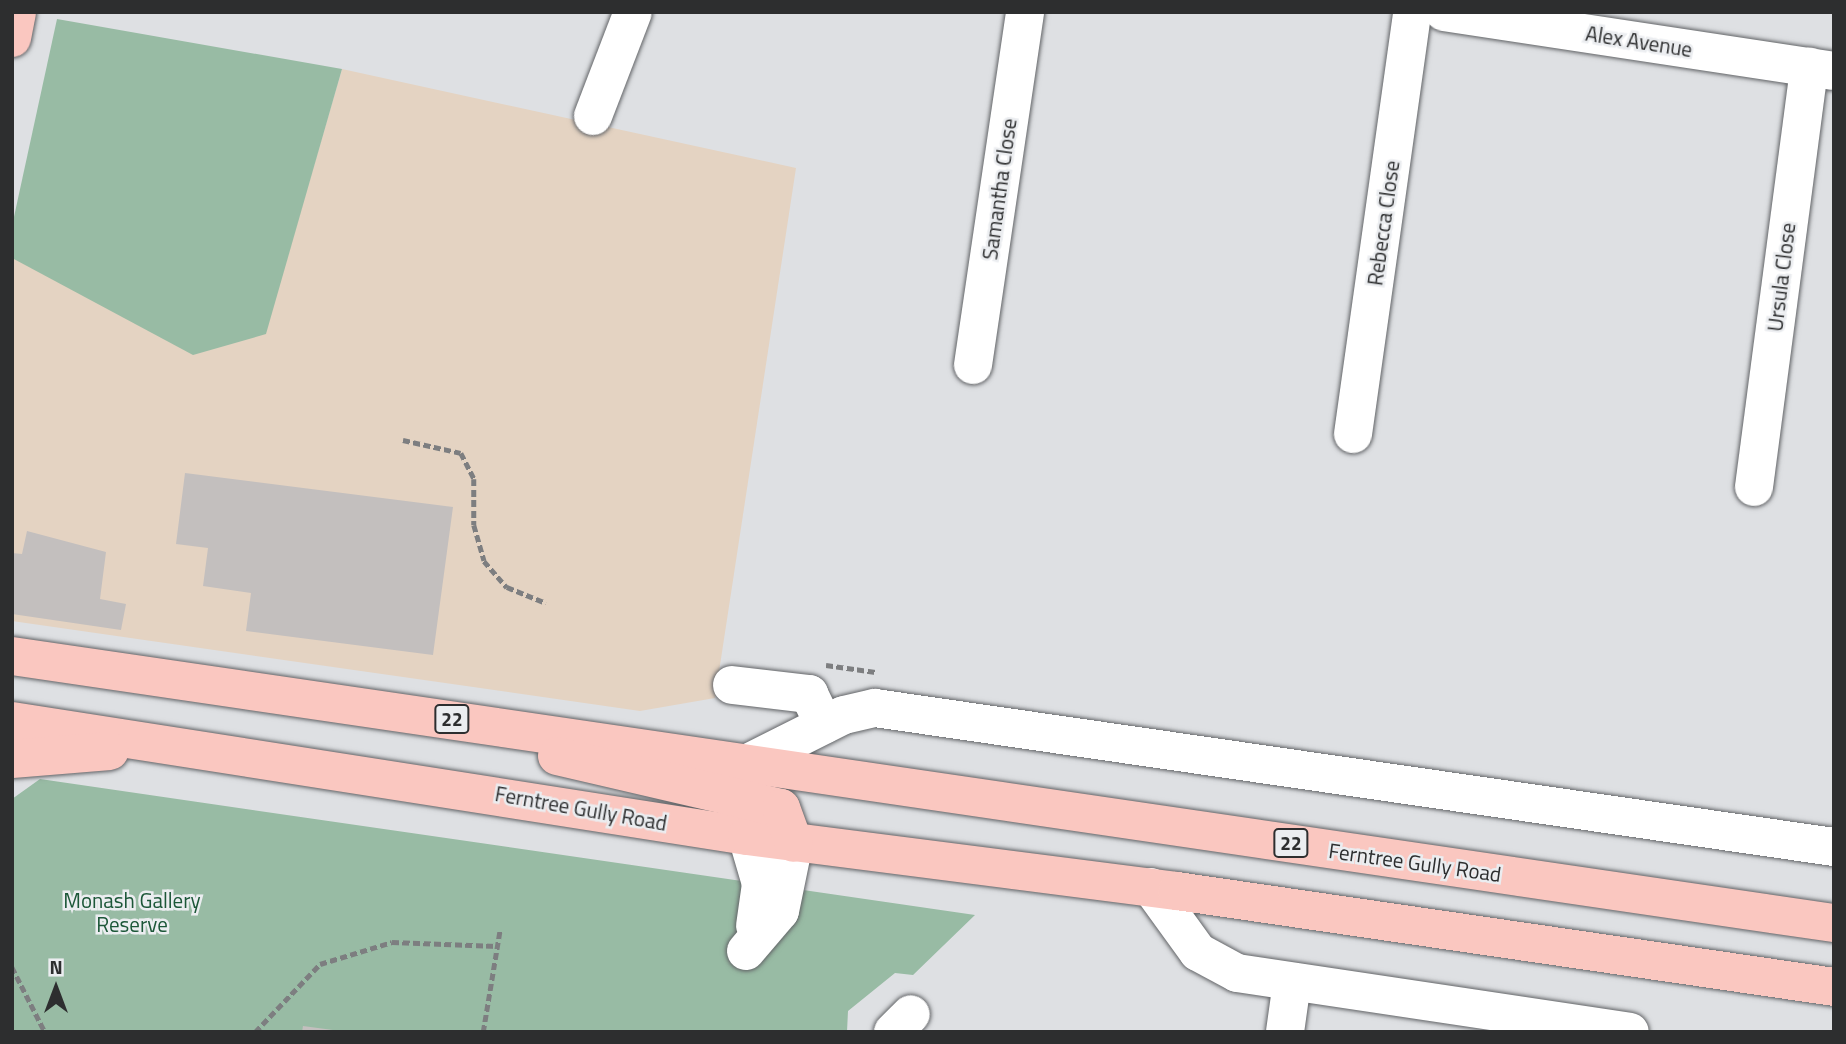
<!DOCTYPE html>
<style>
body{margin:0}
#map{position:relative;width:1846px;height:1044px;overflow:hidden;background:#dee0e3;font-family:"Titillium Web",sans-serif}
div>[style]{position:absolute}
.commercial>*{inset:0;background:#e4d3c2}
.green>*{inset:0;background:#98bba4}
.building>*{inset:0;background:#c3bfbe}
.path>*{height:4.5px;margin-top:-2.25px;transform-origin:0;background:repeating-linear-gradient(90deg,#7d7e80 0 7px,transparent 0 10.5px)}
.roads{filter:drop-shadow(0 0 2px #626467) drop-shadow(0 0 2px #626467)}
.minor>*{height:38px;margin:-19px;padding:0 19px;transform-origin:19px;border-radius:19px;background:#fff}
.major>*{height:38px;margin:-19px;padding:0 19px;transform-origin:19px;border-radius:19px;background:#fac7c0}
span{translate:-50% -50%;white-space:nowrap;text-align:center;line-height:1.15;-webkit-text-stroke:5px #ebedf0;paint-order:stroke}
.shield-label span{padding:2px 5px;background:#ebedf0;border:2px solid;border-radius:5px;-webkit-text-stroke-width:0}
.shield-label{font-size:19px;color:#2d2e2f;font-weight:700}
.street-label{font-size:21px;color:#2d2e2f}
.park-label{font-size:21px;color:#1c5738}
.frame{position:absolute;inset:0;border:14px solid #2d2e2f;pointer-events:none}
.north{position:absolute;left:21px;top:953px;width:70px;height:70px;-webkit-text-stroke:5px #ebedf0;paint-order:stroke;rotate:0deg;font-size:19px;font-weight:700;line-height:28px;text-align:center;color:#2d2e2f}
.north::after{content:'';display:block;margin:auto;width:24px;height:32px;background:#2d2e2f;clip-path:polygon(50% 0,100% 100%,50% 72%,0 100%)}
</style>
<div id="map">
<div class="commercial">
<div style="clip-path:polygon(342px 69px,796px 168px,715px 698px,640px 711px,12px 621px,12px 258px,265px 334px)"></div>
</div>
<div class="green">
<div style="clip-path:polygon(57px 19px,342px 69px,266px 334px,193px 355px,12px 258px,12px 226px)"></div>
<div style="clip-path:polygon(40px 779px,975px 915px,913px 975px,895px 973px,848px 1011px,847px 1032px,12px 1032px,12px 799px)"></div>
</div>
<div class="building">
<div style="clip-path:polygon(185px 473px,453px 507px,433px 655px,246px 631px,251px 593px,203px 586px,208px 548px,176px 544px)"></div>
<div style="clip-path:polygon(27px 531px,106px 552px,100px 599px,126px 604px,121px 630px,12px 614px,12px 553px,22px 554px)"></div>
<div style="clip-path:polygon(303px 1026px,333px 1030px,333px 1032px,302px 1032px)"></div>
</div>
<div class="path">
<div style="left:403px;top:440px;width:59px;rotate:12.6deg"></div>
<div style="left:461px;top:453px;width:29px;rotate:63deg"></div>
<div style="left:474px;top:479px;width:46px;rotate:90deg"></div>
<div style="left:474px;top:525px;width:37px;rotate:74deg"></div>
<div style="left:484px;top:561px;width:35px;rotate:49deg"></div>
<div style="left:507px;top:587px;width:42px;rotate:22.3deg"></div>
<div style="left:826px;top:665px;width:50px;rotate:8deg"></div>
<div style="left:12px;top:967px;width:73px;rotate:63.1deg"></div>
<div style="left:255px;top:1032px;width:94px;rotate:-46.3deg"></div>
<div style="left:320px;top:964px;width:75px;rotate:-17deg"></div>
<div style="left:392px;top:942px;width:105px;rotate:2.2deg"></div>
<div style="left:483px;top:1032px;width:104px;rotate:-80.6deg"></div>
</div>
<div class="roads">
<div class="minor">
<div style="left:1444px;top:12px;width:393px;rotate:8.6deg"></div>
<div style="left:593px;top:116px;width:111px;rotate:-69deg"></div>
<div style="left:973px;top:365px;width:357px;rotate:-81.6deg"></div>
<div style="left:1353px;top:434px;width:426px;rotate:-82deg"></div>
<div style="left:1754px;top:487px;width:424px;rotate:-82.5deg"></div>
<div style="left:732px;top:685px;width:78px;rotate:6.7deg"></div>
<div style="left:809px;top:694px;width:34px;rotate:64deg"></div>
<div style="left:748px;top:763px;width:107px;rotate:-26.6deg"></div>
<div style="left:844px;top:715px;width:32px;rotate:-13deg"></div>
<div style="left:875px;top:708px;width:969px;rotate:8.25deg"></div>
<div style="left:747px;top:836px;width:50px;rotate:73.7deg"></div>
<div style="left:761px;top:884px;width:42px;rotate:98.1deg"></div>
<div style="left:1151px;top:887px;width:80px;rotate:54.1deg"></div>
<div style="left:1198px;top:952px;width:44px;rotate:28.3deg"></div>
<div style="left:1237px;top:973px;width:397px;rotate:8.5deg"></div>
<div style="left:746px;top:951px;width:52px;rotate:-49.6deg"></div>
<div style="left:780px;top:911px;width:69px;rotate:-78.4deg"></div>
<div style="left:893px;top:1032px;width:25px;rotate:-45deg"></div>
<div style="left:1285px;top:1032px;width:50px;rotate:-82deg"></div>
</div>
<div class="major">
<div style="left:12px;top:38px;width:26px;rotate:-79deg"></div>
<div style="left:12px;top:656px;width:1841px;rotate:8.34deg"></div>
<div style="left:12px;top:721px;width:744px;rotate:8.89deg"></div>
<div style="left:747px;top:836px;width:434px;rotate:7.3deg"></div>
<div style="left:1177px;top:891px;width:664px;rotate:8.31deg"></div>
<div style="left:557px;top:756px;width:230px;rotate:13.1deg"></div>
<div style="left:781px;top:808px;width:37px;rotate:70deg"></div>
<div style="left:12px;top:759px;width:98px;rotate:-4.7deg"></div>
</div>
</div>
<div class="shield-label">
<span style="left:452px;top:719px">22</span>
<span style="left:1291px;top:843px">22</span>
</div>
<div class="street-label">
<span style="left:1639px;top:41px;rotate:9deg">Alex Avenue</span>
<span style="left:999px;top:189px;rotate:-82deg">Samantha Close</span>
<span style="left:1383px;top:223px;rotate:-82deg">Rebecca Close</span>
<span style="left:1781px;top:277px;rotate:-83deg">Ursula Close</span>
<span style="left:581px;top:808px;rotate:10deg">Ferntree Gully Road</span>
<span style="left:1415px;top:862px;rotate:8deg">Ferntree Gully Road</span>
</div>
<div class="park-label">
<span style="left:132px;top:912px">Monash Gallery<br>Reserve</span>
</div>
<div class="frame"></div>
<div class="north">N</div>
</div>
